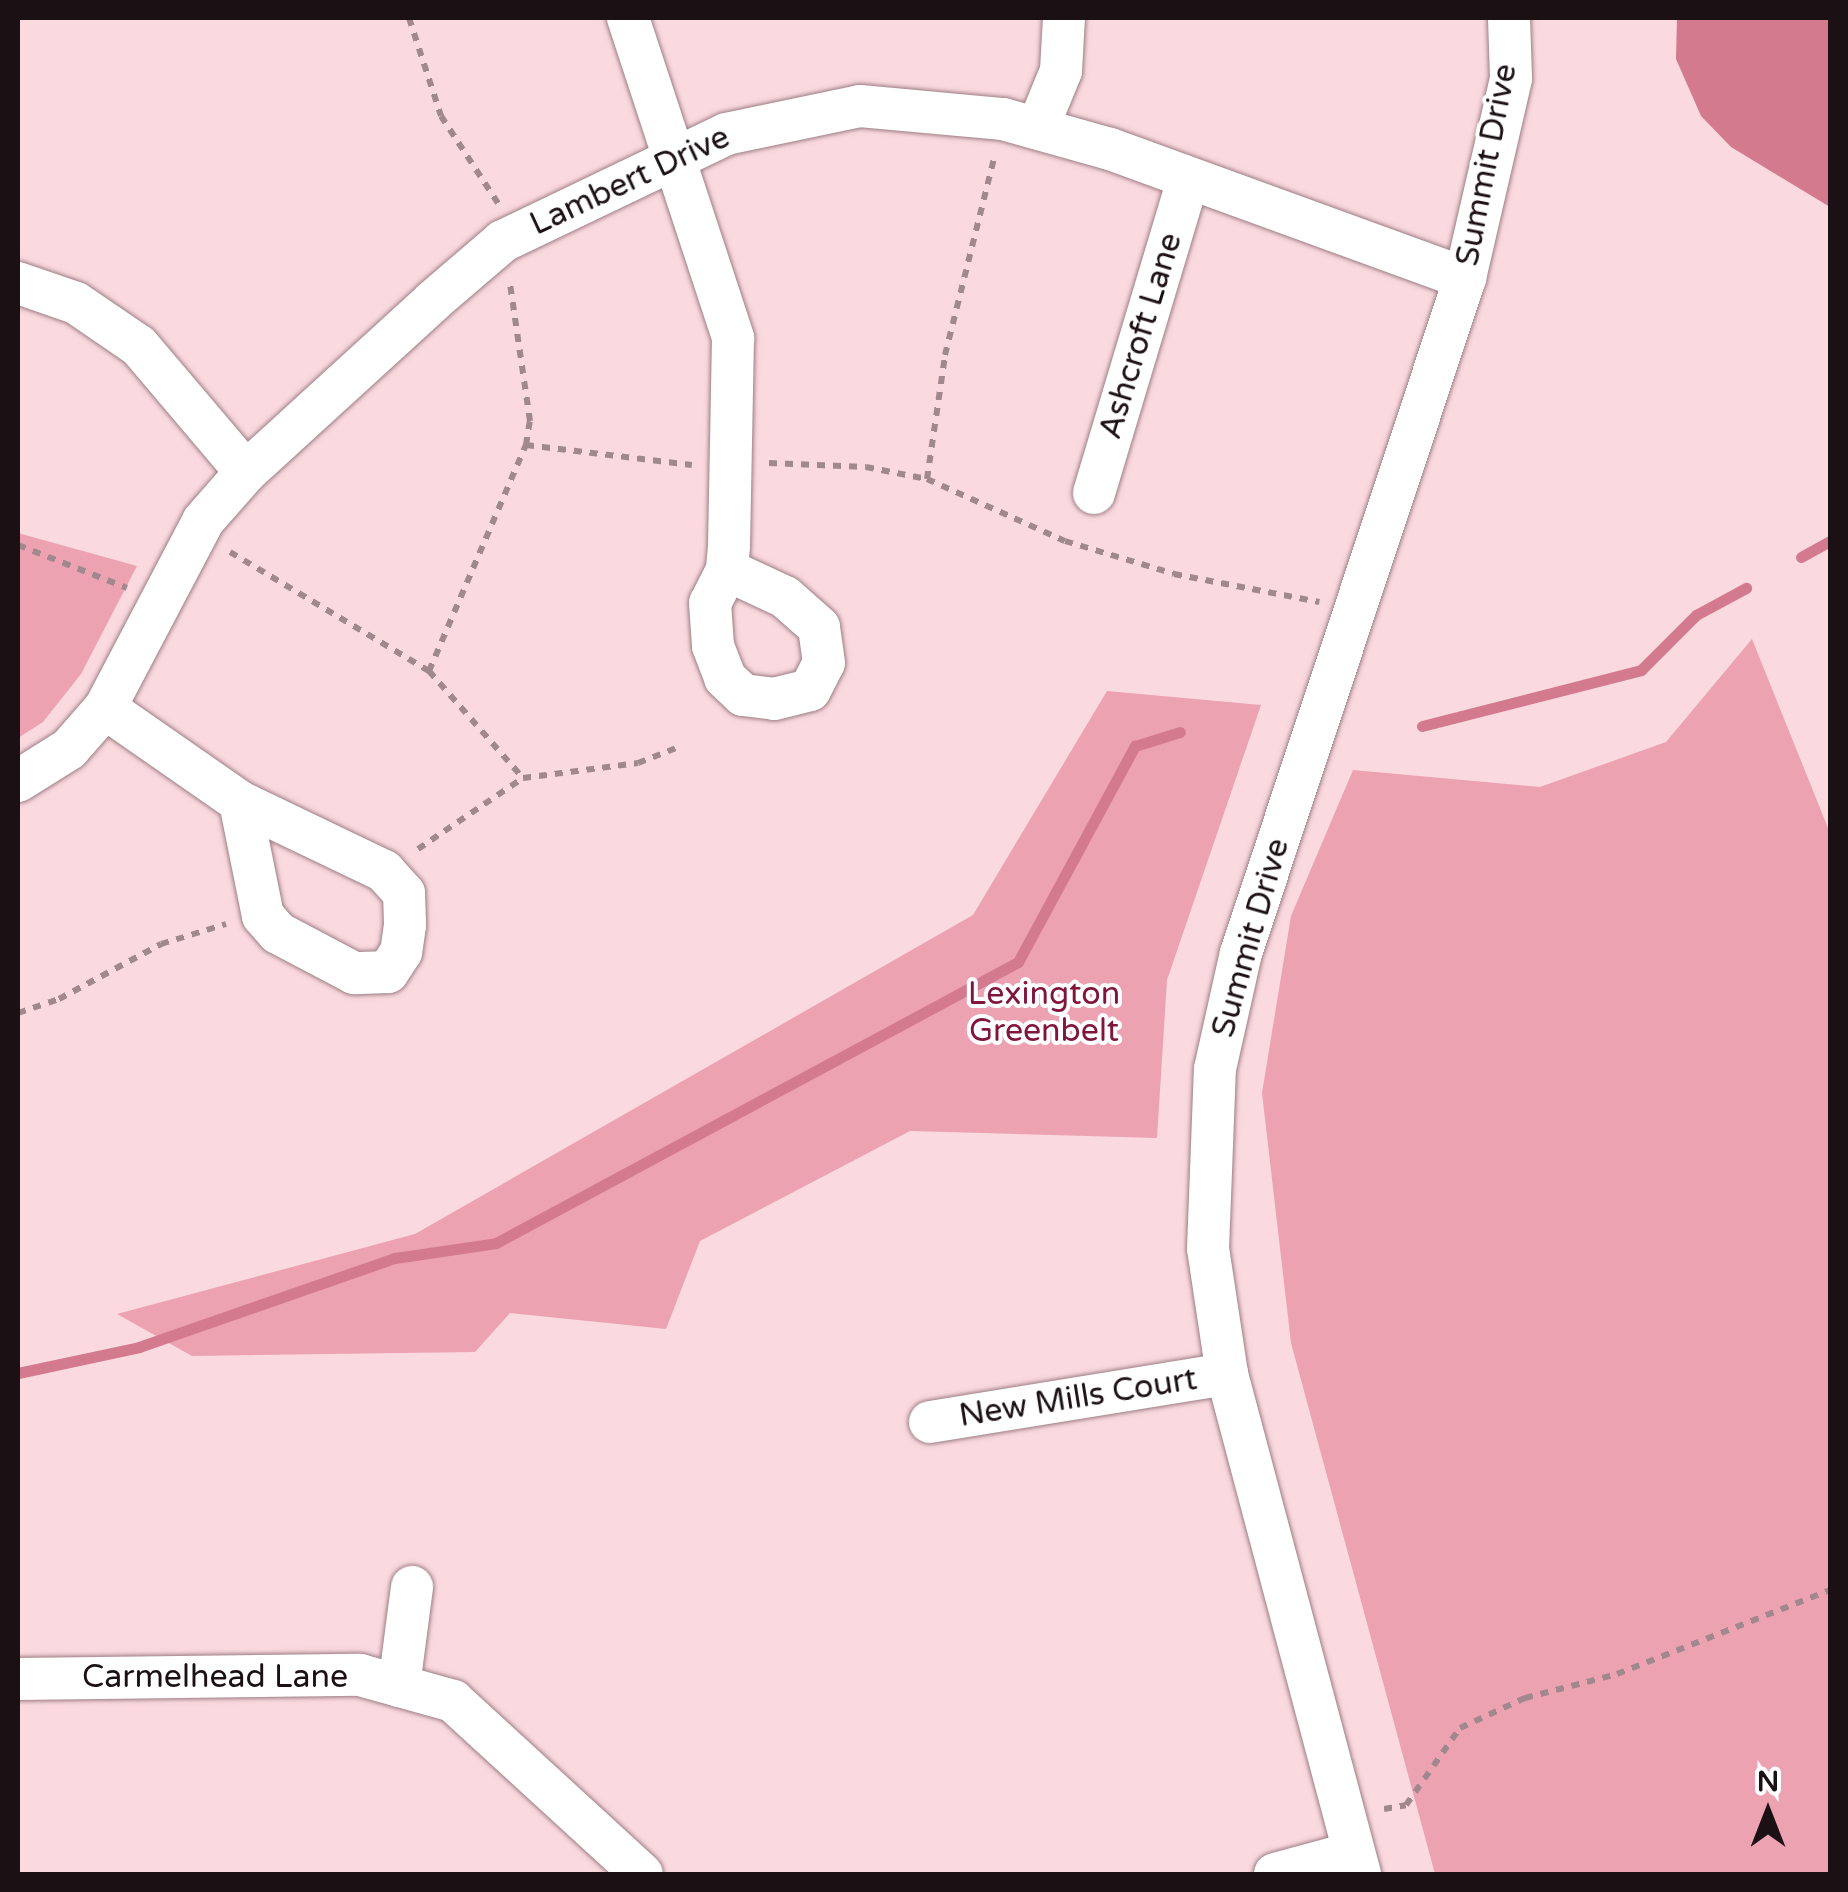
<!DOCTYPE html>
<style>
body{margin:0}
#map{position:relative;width:1848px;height:1892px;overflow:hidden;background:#fad9df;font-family:"Varela Round",sans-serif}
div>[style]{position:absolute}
.green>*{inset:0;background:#eda2b2}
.water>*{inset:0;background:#d37a8f}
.stream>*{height:11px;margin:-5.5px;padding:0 5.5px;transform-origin:5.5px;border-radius:5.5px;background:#d37a8f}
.path>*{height:6px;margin-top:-3px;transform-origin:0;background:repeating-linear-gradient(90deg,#a0888d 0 8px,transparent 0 16px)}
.roads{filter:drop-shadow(0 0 2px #9c7e84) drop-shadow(0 0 2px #9c7e84)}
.minor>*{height:42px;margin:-21px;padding:0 21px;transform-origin:21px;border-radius:21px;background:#fff}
span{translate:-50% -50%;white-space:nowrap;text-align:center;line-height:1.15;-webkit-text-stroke:8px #fff;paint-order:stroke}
.street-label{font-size:32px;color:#1b1013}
.park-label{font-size:32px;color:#81163d}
.frame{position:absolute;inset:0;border:20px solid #1b1013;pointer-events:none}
.north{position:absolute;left:1718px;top:1762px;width:100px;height:100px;-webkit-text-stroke:8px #fff;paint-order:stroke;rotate:0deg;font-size:28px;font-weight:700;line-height:40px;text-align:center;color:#1b1013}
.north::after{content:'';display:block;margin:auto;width:35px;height:45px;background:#1b1013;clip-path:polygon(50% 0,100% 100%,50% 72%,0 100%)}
</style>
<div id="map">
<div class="green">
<div style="clip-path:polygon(18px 533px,137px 566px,81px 674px,43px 722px,18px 738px)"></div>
<div style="clip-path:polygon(1752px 639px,1830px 833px,1830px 1874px,1435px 1874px,1291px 1343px,1262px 1093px,1291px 916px,1353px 770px,1540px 787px,1666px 742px)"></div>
<div style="clip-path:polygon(1107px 691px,1261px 705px,1167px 980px,1157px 1138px,910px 1131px,700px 1241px,666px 1329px,510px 1313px,475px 1352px,192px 1356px,117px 1314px,415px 1234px,973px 915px)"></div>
</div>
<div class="water">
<div style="clip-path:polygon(1677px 18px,1830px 18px,1830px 207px,1731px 147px,1701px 116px,1676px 59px)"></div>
</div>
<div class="stream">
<div style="left:1801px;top:557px;width:33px;rotate:-29deg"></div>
<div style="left:1422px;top:726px;width:226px;rotate:-14.3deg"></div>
<div style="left:1641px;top:670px;width:78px;rotate:-45deg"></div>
<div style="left:1696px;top:615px;width:57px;rotate:-28.4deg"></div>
<div style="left:18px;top:1373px;width:124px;rotate:-12.1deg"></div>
<div style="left:139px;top:1347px;width:271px;rotate:-19.2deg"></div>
<div style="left:395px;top:1258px;width:102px;rotate:-8.4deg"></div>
<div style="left:496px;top:1243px;width:593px;rotate:-28.29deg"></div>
<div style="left:1018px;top:962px;width:246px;rotate:-61.6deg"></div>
<div style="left:1135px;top:746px;width:47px;rotate:-17.3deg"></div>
</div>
<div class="path">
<div style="left:409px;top:18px;width:103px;rotate:71.9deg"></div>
<div style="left:441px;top:116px;width:104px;rotate:56.8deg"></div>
<div style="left:526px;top:445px;width:167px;rotate:6.9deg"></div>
<div style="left:769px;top:463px;width:97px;rotate:2.4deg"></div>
<div style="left:866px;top:467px;width:62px;rotate:11.1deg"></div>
<div style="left:927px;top:479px;width:151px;rotate:24.2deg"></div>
<div style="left:1065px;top:541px;width:114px;rotate:16.8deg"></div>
<div style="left:1174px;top:574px;width:148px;rotate:10.9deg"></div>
<div style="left:927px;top:479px;width:125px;rotate:-81.7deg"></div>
<div style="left:945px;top:355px;width:207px;rotate:-76deg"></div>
<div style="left:18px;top:545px;width:117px;rotate:21.5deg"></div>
<div style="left:230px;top:552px;width:232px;rotate:30.9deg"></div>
<div style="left:429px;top:671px;width:142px;rotate:48.7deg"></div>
<div style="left:429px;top:671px;width:246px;rotate:-66.8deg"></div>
<div style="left:526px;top:445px;width:24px;rotate:-81deg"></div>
<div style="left:530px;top:421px;width:138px;rotate:-98.3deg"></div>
<div style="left:418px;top:849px;width:127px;rotate:-34.1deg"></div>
<div style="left:523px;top:778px;width:116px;rotate:-7.4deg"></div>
<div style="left:638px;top:763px;width:41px;rotate:-21.5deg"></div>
<div style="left:18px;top:1013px;width:43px;rotate:-18.9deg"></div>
<div style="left:59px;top:999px;width:116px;rotate:-28.3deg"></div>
<div style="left:161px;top:944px;width:68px;rotate:-17.1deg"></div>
<div style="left:1384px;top:1809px;width:22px;rotate:-10deg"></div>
<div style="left:1406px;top:1805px;width:94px;rotate:-55deg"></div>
<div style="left:1460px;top:1728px;width:72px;rotate:-24.8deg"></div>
<div style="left:1525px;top:1698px;width:95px;rotate:-14.6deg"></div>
<div style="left:1617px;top:1674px;width:229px;rotate:-21.5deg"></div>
</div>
<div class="roads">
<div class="minor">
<div style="left:628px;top:18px;width:337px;rotate:71.8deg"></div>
<div style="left:733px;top:338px;width:208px;rotate:91.1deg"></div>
<div style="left:729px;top:546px;width:24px;rotate:95deg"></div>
<div style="left:727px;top:570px;width:37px;rotate:117deg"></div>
<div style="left:710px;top:603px;width:43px;rotate:86deg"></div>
<div style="left:713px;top:646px;width:34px;rotate:69deg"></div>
<div style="left:725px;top:678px;width:25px;rotate:43deg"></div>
<div style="left:743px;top:695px;width:31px;rotate:7deg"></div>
<div style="left:774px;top:699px;width:37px;rotate:-14deg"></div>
<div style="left:810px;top:690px;width:30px;rotate:-63deg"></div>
<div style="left:824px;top:663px;width:36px;rotate:-98deg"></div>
<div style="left:819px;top:627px;width:45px;rotate:-138.6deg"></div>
<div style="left:785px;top:597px;width:64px;rotate:-155deg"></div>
<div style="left:1038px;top:127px;width:61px;rotate:-67.7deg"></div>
<div style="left:1061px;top:71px;width:53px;rotate:-86.8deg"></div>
<div style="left:18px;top:283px;width:61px;rotate:19deg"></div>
<div style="left:76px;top:303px;width:76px;rotate:34.3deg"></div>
<div style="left:139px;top:346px;width:165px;rotate:49.7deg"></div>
<div style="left:1094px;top:493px;width:327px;rotate:-73.3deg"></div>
<div style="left:105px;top:708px;width:165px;rotate:34.8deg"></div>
<div style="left:240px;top:802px;width:160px;rotate:25.6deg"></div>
<div style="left:384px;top:871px;width:30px;rotate:48deg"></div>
<div style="left:404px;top:893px;width:32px;rotate:88deg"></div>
<div style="left:405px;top:925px;width:27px;rotate:98deg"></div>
<div style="left:401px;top:952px;width:24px;rotate:123deg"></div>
<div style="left:388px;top:972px;width:34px;rotate:178deg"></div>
<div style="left:354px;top:973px;width:86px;rotate:-152.2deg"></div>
<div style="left:278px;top:933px;width:23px;rotate:-131deg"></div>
<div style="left:263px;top:916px;width:116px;rotate:-101.4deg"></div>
<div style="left:18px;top:781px;width:60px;rotate:-32.1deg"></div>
<div style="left:69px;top:749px;width:55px;rotate:-48.7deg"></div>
<div style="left:105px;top:708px;width:211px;rotate:-62.3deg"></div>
<div style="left:203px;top:521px;width:65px;rotate:-48.7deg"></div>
<div style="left:246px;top:472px;width:253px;rotate:-42.4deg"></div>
<div style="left:433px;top:301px;width:92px;rotate:-40.6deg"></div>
<div style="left:503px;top:241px;width:247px;rotate:-25.6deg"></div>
<div style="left:726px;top:134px;width:137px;rotate:-11.8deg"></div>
<div style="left:860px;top:106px;width:144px;rotate:5.2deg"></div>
<div style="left:1003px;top:119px;width:111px;rotate:15.7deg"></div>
<div style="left:1110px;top:149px;width:378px;rotate:20deg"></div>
<div style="left:930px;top:1422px;width:301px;rotate:-9.2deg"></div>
<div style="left:18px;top:1679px;width:342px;rotate:-0.7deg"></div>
<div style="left:360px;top:1675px;width:97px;rotate:15.6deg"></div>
<div style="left:453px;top:1701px;width:256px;rotate:42.5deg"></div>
<div style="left:399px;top:1686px;width:100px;rotate:-82.5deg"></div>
<div style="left:1275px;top:1874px;width:81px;rotate:-15.1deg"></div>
<div style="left:1360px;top:1874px;width:517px;rotate:-104.9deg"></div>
<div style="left:1227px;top:1374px;width:126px;rotate:-98.6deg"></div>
<div style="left:1208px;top:1249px;width:180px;rotate:-87.8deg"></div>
<div style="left:1215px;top:1069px;width:119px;rotate:-77.4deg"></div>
<div style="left:1241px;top:953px;width:711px;rotate:-71.64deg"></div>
<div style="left:1465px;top:278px;width:205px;rotate:-77deg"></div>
<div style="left:1511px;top:78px;width:60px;rotate:-91.9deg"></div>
</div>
</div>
<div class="street-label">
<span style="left:1487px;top:165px;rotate:-79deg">Summit Drive</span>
<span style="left:630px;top:181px;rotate:-25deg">Lambert Drive</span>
<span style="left:1141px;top:336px;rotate:-73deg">Ashcroft Lane</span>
<span style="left:1251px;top:938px;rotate:-74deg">Summit Drive</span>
<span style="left:1078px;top:1398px;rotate:-9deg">New Mills Court</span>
<span style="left:215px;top:1677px">Carmelhead Lane</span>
</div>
<div class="park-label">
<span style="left:1044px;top:1013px">Lexington<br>Greenbelt</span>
</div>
<div class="frame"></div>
<div class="north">N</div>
</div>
